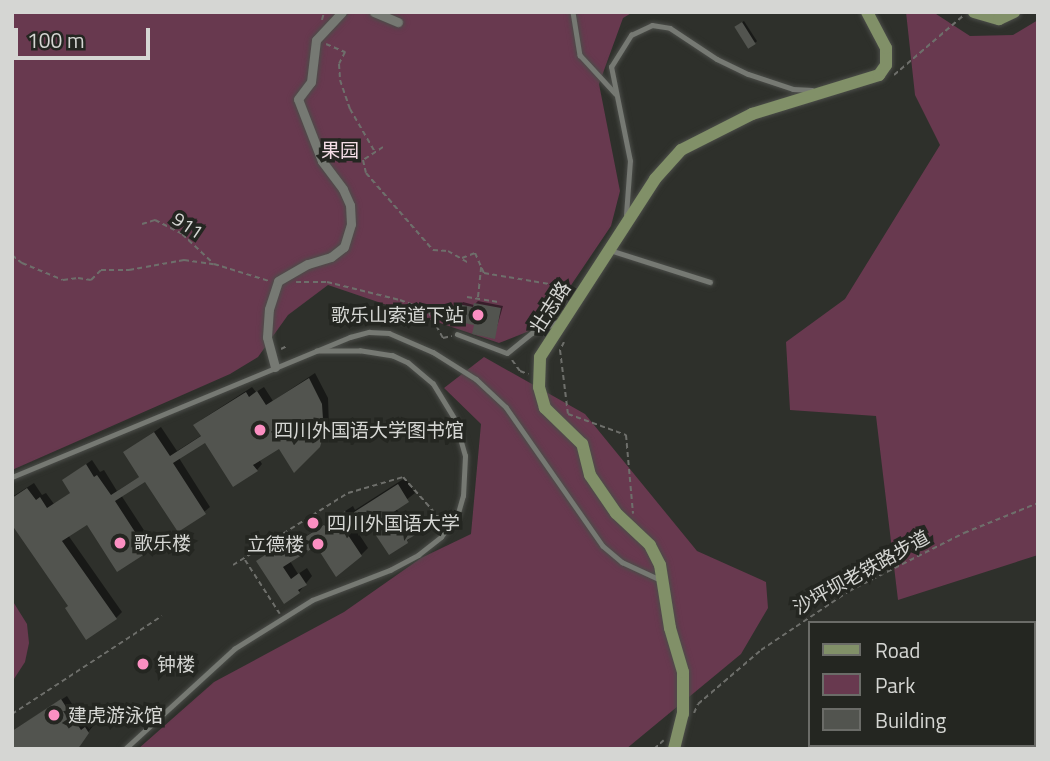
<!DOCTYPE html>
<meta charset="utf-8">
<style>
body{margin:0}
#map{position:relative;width:1050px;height:761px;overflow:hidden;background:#2e302b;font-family:"Titillium Web","Noto Sans SC",sans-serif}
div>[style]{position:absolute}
.green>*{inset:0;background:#68394f}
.shadow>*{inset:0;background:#0007;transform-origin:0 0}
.building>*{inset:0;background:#52544f;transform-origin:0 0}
.path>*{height:2px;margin-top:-1px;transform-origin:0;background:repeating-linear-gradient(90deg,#6e6f6b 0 5px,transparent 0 8.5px)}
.roads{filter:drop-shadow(0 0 2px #4b4d49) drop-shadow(0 0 2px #4b4d49)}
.lane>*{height:4.5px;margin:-2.25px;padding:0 2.25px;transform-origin:2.25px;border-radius:2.25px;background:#767973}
.street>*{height:9px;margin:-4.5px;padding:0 4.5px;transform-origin:4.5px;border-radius:4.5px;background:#767973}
.secondary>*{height:12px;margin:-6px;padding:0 6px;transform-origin:6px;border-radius:6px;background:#819068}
.dots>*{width:19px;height:19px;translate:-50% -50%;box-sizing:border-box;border:4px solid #242621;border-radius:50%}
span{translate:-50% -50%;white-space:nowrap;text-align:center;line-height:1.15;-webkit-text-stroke:7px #242621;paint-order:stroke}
.park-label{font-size:19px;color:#f3dce5}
.street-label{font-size:19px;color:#d5d6d3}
.poi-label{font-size:19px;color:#d5d6d3}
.right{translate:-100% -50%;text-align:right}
.left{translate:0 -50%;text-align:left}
.frame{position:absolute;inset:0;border:14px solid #d5d6d3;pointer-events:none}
.legend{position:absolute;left:808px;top:621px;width:228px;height:126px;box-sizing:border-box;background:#242621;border:2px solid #6b6c68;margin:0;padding:9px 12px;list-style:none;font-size:21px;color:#d5d6d3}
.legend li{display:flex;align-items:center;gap:14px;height:35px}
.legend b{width:35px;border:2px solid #6b6c68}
.scale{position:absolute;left:14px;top:28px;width:136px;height:32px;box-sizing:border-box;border:4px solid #d5d6d3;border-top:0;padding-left:9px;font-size:21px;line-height:24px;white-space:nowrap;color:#d5d6d3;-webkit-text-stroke:5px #242621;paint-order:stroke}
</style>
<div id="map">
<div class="green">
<div style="clip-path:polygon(12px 12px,633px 12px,623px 18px,599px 84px,620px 191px,611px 226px,559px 303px,527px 332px,499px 343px,328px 285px,288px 315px,258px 357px,230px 374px,12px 470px)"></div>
<div style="clip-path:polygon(906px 12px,933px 12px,970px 36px,1013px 35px,1038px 20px,1038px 555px,898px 600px,876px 416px,790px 410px,786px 342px,845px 299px,940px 145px,915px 95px)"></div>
<div style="clip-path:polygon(484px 357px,585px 414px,697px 551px,766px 582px,768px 608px,741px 654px,626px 749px,138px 749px,214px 682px,344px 612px,421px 558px,471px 534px,481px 424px,444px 388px)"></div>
<div style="clip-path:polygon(12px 600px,27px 624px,29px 643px,25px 662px,12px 682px)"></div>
</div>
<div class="shadow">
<div style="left:744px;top:21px;width:24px;height:10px;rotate:57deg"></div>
<div style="clip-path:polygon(478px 301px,503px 306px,494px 337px,460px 305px,463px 302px,474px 305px)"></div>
<div style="clip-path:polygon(315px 373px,328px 398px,329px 427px,325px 439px,294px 470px,279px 447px,259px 459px,262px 464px,257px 470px,205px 440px,179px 458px,210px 507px,204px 512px,146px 479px,121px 495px,153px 544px,147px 550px,118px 569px,87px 523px,68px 535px,122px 612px,116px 618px,12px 521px,12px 497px,34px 483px,42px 495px,46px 493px,54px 504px,72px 492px,64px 480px,92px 460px,100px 472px,104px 470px,117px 491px,141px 476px,125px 452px,161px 427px,177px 451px,202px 435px,201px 420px,252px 387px,256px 392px,264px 387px,273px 401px)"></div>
<div style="clip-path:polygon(405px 478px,415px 493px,396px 508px,404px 521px,413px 515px,421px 527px,407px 541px,368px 520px,355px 528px,368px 548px,361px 555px,316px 543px,290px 561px,298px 574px,307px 568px,312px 576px,299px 592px,258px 561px,297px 534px,300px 540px,353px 506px,355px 510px)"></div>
<div style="clip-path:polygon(145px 659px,148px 663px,141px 668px,138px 663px)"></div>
<div style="clip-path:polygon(67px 696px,86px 726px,91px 723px,93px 726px,78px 745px,12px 731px)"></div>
</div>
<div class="building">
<div style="left:742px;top:22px;width:26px;height:9px;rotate:58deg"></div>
<div style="clip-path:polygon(474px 303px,501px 308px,495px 339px,472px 334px,474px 325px,455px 321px,458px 304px,473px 307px)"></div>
<div style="clip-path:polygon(309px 378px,322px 404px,324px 434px,320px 447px,294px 473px,279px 449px,253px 465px,258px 471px,233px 487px,205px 443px,173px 463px,206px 514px,178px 532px,145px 482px,115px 501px,148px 552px,117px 572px,87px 525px,62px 541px,117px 619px,86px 640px,65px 608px,68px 606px,12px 525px,12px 498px,27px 488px,36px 500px,40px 497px,47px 508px,70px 493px,62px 480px,86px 464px,94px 477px,97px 475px,111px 495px,139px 477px,123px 452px,154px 432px,170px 456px,201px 436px,193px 425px,246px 392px,249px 397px,257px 391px,266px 405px)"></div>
<div style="clip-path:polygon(398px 484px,409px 502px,389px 515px,397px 526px,406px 520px,415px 535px,407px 540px,408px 543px,389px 555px,367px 522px,348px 535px,362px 556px,336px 577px,316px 546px,283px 567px,291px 579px,299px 573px,307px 585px,298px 590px,300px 593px,284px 604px,256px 561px,289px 539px,293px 545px,345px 511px,348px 516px)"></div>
<div style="clip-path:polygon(61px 699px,81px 730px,85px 727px,89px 733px,80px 746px,77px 749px,12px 749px,12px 731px)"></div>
</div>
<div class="path">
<div style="left:322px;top:20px;width:8px;rotate:-76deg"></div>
<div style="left:326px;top:44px;width:21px;rotate:23deg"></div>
<div style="left:345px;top:52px;width:13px;rotate:117deg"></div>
<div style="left:339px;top:64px;width:16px;rotate:86deg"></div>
<div style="left:340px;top:80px;width:31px;rotate:71deg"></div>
<div style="left:350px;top:109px;width:50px;rotate:59.8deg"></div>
<div style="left:894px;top:75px;width:92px;rotate:-40.6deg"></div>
<div style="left:383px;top:147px;width:24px;rotate:147deg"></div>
<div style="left:363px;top:160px;width:13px;rotate:77deg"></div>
<div style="left:366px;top:173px;width:102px;rotate:49deg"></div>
<div style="left:433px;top:250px;width:15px;rotate:4deg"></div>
<div style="left:448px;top:251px;width:24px;rotate:30deg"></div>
<div style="left:142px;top:224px;width:14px;rotate:-17deg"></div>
<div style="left:155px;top:220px;width:30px;rotate:27deg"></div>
<div style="left:182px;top:234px;width:42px;rotate:43.1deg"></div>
<div style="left:12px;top:255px;width:13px;rotate:39deg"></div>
<div style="left:22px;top:263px;width:44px;rotate:22.5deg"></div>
<div style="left:63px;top:280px;width:15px;rotate:-8deg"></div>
<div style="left:78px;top:278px;width:13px;rotate:9deg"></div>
<div style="left:91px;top:280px;width:14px;rotate:-45deg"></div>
<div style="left:101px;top:270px;width:28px"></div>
<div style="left:129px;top:270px;width:56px;rotate:-10.3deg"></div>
<div style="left:184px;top:260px;width:30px;rotate:8deg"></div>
<div style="left:214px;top:264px;width:58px;rotate:17.2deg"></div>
<div style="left:462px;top:258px;width:14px;rotate:-21deg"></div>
<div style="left:475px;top:253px;width:22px;rotate:66deg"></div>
<div style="left:484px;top:273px;width:78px;rotate:9.6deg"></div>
<div style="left:561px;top:286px;width:13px;rotate:72deg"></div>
<div style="left:296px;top:282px;width:31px"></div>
<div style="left:327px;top:282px;width:75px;rotate:13.9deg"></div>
<div style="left:400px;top:300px;width:30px;rotate:21deg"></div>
<div style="left:428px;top:311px;width:31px;rotate:61deg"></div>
<div style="left:443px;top:338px;width:9px;rotate:-13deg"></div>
<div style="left:467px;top:297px;width:33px;rotate:9deg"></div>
<div style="left:478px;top:297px;width:30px;rotate:-84deg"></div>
<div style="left:564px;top:342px;width:9px;rotate:117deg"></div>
<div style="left:560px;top:350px;width:64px;rotate:82.9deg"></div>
<div style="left:568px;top:414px;width:62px;rotate:19.9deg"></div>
<div style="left:626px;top:435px;width:79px;rotate:84.9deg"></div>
<div style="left:281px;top:349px;width:7px;rotate:-27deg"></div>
<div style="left:512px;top:360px;width:14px;rotate:54deg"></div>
<div style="left:520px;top:371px;width:9px;rotate:21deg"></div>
<div style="left:245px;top:560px;width:64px;rotate:57.1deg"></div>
<div style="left:233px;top:565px;width:136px;rotate:-32.1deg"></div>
<div style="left:348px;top:493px;width:57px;rotate:-16.2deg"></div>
<div style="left:403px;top:477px;width:60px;rotate:48.4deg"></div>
<div style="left:694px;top:713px;width:10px;rotate:-66deg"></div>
<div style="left:698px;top:704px;width:83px;rotate:-40.6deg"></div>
<div style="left:761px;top:650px;width:106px;rotate:-33.8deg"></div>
<div style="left:849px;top:591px;width:129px;rotate:-26.8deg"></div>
<div style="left:964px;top:533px;width:80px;rotate:-22.1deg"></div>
<div style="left:12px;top:714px;width:179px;rotate:-33.2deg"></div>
<div style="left:654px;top:749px;width:13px;rotate:-42deg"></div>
</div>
<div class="roads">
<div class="lane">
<div style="left:573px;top:12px;width:44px;rotate:80.8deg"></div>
<div style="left:580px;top:55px;width:52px;rotate:47.4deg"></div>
<div style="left:626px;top:215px;width:54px;rotate:-85.8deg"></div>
<div style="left:630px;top:161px;width:96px;rotate:-101.4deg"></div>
<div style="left:611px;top:67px;width:38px;rotate:-58deg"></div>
<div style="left:631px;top:35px;width:23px;rotate:-25deg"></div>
<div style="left:652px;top:25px;width:18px;rotate:9deg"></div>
<div style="left:670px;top:28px;width:56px;rotate:33.4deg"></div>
<div style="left:717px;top:59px;width:34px;rotate:26deg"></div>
<div style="left:748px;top:74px;width:47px;rotate:18.4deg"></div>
<div style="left:793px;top:89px;width:19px;rotate:3deg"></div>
<div style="left:610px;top:250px;width:105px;rotate:17.7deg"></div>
<div style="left:457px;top:334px;width:53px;rotate:20.8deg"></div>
<div style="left:507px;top:353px;width:32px;rotate:-39deg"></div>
<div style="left:532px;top:333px;width:28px;rotate:-23deg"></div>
<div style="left:12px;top:477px;width:366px;rotate:-22.5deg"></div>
<div style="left:350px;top:337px;width:20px;rotate:-15deg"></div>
<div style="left:369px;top:332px;width:20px;rotate:3deg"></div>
<div style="left:389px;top:333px;width:48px;rotate:23.4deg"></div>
<div style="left:433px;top:352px;width:51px;rotate:32.1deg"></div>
<div style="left:476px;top:379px;width:41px;rotate:43deg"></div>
<div style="left:506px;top:407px;width:169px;rotate:55.1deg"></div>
<div style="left:603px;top:546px;width:25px;rotate:40deg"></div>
<div style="left:622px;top:562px;width:40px;rotate:25deg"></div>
<div style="left:125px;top:749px;width:148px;rotate:-42.5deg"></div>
<div style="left:234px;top:649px;width:92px;rotate:-32.1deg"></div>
<div style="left:312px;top:600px;width:84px;rotate:-21deg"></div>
<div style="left:390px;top:570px;width:32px;rotate:-28deg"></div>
<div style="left:418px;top:555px;width:29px;rotate:-38deg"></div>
<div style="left:441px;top:537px;width:29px;rotate:-55deg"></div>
<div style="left:458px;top:513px;width:18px;rotate:-74deg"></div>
<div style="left:463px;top:496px;width:40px;rotate:-87.1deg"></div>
<div style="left:465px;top:456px;width:37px;rotate:-106deg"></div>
<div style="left:455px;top:420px;width:42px;rotate:-121.4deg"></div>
<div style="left:433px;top:384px;width:33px;rotate:-140deg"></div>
<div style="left:408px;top:363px;width:17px;rotate:-155deg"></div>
<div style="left:393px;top:356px;width:33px;rotate:-171deg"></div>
<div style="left:360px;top:351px;width:43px;rotate:180deg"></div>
</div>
<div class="street">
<div style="left:374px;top:12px;width:26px;rotate:23deg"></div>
<div style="left:275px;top:367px;width:31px;rotate:-105deg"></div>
<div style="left:267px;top:337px;width:28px;rotate:-86deg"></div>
<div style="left:269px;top:309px;width:29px;rotate:-72deg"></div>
<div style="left:278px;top:281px;width:34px;rotate:-30deg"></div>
<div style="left:308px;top:264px;width:24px;rotate:-17deg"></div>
<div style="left:331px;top:257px;width:16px;rotate:-38deg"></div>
<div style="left:344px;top:247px;width:24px;rotate:-73deg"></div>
<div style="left:351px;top:224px;width:19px;rotate:-93deg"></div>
<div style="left:350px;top:205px;width:17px;rotate:-114deg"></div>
<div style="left:343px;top:189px;width:35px;rotate:-127deg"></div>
<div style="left:322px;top:161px;width:66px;rotate:-111.2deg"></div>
<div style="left:298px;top:99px;width:21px;rotate:-53deg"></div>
<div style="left:311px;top:82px;width:42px;rotate:-83.2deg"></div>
<div style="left:316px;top:40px;width:38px;rotate:-47deg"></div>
</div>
<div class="secondary">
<div style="left:974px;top:12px;width:26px;rotate:16deg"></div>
<div style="left:999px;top:19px;width:17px;rotate:-25deg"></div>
<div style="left:674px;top:749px;width:36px;rotate:-76deg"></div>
<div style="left:683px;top:714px;width:42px;rotate:-90deg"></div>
<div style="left:683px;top:672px;width:46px;rotate:-106.5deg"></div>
<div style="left:670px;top:628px;width:64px;rotate:-99deg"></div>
<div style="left:660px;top:565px;width:22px;rotate:-117deg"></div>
<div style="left:650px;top:545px;width:47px;rotate:-136.7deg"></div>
<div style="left:616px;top:513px;width:46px;rotate:-124.4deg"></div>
<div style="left:590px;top:475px;width:32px;rotate:-104deg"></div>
<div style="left:582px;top:444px;width:52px;rotate:-135.8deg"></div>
<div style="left:545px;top:408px;width:22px;rotate:-106deg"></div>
<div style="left:539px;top:387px;width:30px;rotate:-88deg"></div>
<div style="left:540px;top:357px;width:212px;rotate:-57.1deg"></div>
<div style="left:655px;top:179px;width:39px;rotate:-48deg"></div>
<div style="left:681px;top:150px;width:80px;rotate:-26.9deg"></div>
<div style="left:752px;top:114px;width:133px;rotate:-17.1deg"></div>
<div style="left:879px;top:75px;width:12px;rotate:-55deg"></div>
<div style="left:886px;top:65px;width:17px;rotate:-90deg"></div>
<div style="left:886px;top:48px;width:41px;rotate:-117.8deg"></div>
</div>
</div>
<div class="dots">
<div style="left:478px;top:315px;background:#fc8fc2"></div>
<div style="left:260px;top:430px;background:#fc8fc2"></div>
<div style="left:313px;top:523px;background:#fc8fc2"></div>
<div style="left:120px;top:543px;background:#fc8fc2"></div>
<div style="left:318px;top:544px;background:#fc8fc2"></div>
<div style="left:143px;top:664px;background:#fc8fc2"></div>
<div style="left:54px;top:715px;background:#fc8fc2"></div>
</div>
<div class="park-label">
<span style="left:340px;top:150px">果园</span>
</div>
<div class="street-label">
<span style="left:188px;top:225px;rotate:34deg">911</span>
<span style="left:550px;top:307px;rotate:-57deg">壮志路</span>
<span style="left:861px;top:572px;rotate:-29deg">沙坪坝老铁路步道</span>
</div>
<div class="poi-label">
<span class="right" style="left:464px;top:315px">歌乐山索道下站</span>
<span class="left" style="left:274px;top:430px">四川外国语大学图书馆</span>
<span class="left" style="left:327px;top:523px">四川外国语大学</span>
<span class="left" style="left:134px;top:543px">歌乐楼</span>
<span class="right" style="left:304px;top:544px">立德楼</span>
<span class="left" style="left:157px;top:664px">钟楼</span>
<span class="left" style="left:68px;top:715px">建虎游泳馆</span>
</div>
<div class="frame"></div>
<ul class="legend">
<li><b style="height:9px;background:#819068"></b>Road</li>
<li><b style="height:19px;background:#68394f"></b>Park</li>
<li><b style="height:19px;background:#52544f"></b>Building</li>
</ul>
<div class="scale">100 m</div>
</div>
